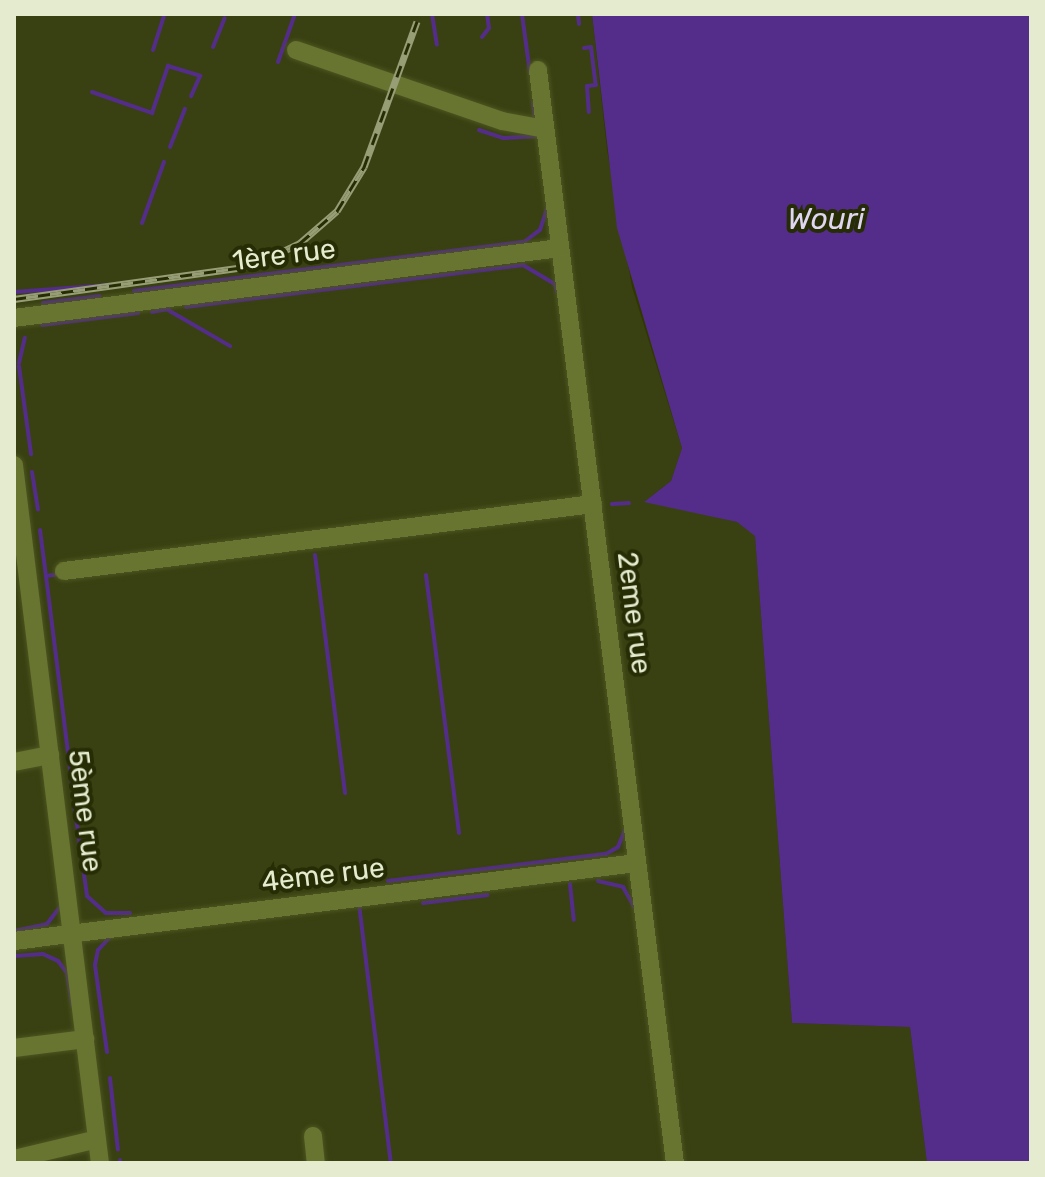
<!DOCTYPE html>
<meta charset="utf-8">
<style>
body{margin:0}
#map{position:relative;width:1045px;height:1177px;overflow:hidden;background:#303800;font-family:Rubik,sans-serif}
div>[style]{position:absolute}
.built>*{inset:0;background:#394112}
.water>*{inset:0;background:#542d8a}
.stream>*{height:4px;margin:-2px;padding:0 2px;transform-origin:2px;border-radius:2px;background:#542d8a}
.roads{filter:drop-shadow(0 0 2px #4d5521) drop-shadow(0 0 2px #4d5521)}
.minor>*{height:18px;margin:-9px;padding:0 9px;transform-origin:9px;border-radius:9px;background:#687531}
.rail>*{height:7px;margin-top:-3.5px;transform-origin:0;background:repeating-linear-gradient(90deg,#262d04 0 12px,#979e76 0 24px);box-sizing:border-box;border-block:2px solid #979e76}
span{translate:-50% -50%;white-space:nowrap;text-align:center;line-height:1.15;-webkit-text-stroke:8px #262d04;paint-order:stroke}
.street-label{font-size:28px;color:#e4ebcf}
.water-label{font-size:30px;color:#dfd7f1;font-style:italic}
.frame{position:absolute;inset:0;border:16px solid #e4ebcf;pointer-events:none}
</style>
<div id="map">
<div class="built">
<div style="clip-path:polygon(14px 14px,592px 14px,607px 150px,632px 287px,682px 448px,671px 481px,645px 501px,737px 522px,755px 535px,792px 1023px,910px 1027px,927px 1163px,14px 1163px)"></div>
</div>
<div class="water">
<div style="clip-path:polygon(592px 14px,1031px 14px,1031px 1163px,927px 1163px,910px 1027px,792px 1023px,755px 536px,737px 522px,644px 502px,671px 481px,682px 448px,617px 228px)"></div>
</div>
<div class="stream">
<div style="left:432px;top:14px;width:31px;rotate:81deg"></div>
<div style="left:522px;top:14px;width:60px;rotate:82.3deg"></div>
<div style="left:578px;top:14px;width:10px;rotate:84deg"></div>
<div style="left:482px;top:37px;width:11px;rotate:-52deg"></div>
<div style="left:489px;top:28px;width:14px;rotate:-98deg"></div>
<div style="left:213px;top:47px;width:31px;rotate:-68deg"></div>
<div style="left:584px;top:48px;width:7px;rotate:-8deg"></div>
<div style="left:591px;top:47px;width:38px;rotate:83deg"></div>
<div style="left:596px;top:85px;width:9px;rotate:174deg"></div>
<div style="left:587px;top:86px;width:26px;rotate:86deg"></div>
<div style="left:153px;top:50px;width:35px;rotate:-72deg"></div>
<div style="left:278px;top:62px;width:51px;rotate:-70.5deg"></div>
<div style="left:92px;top:92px;width:64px;rotate:19.3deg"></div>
<div style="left:152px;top:113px;width:50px;rotate:-71.2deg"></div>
<div style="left:168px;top:66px;width:34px;rotate:17deg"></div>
<div style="left:200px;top:76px;width:22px;rotate:114deg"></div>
<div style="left:533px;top:102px;width:19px;rotate:84deg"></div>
<div style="left:479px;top:130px;width:26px;rotate:18deg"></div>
<div style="left:504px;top:138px;width:33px;rotate:-3deg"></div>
<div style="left:170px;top:147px;width:41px;rotate:-68.5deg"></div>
<div style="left:142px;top:223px;width:65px;rotate:-70.2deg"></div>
<div style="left:134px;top:291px;width:393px;rotate:-7.2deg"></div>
<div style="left:524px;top:242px;width:20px;rotate:-37deg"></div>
<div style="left:540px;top:230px;width:23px;rotate:-72deg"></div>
<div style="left:14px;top:292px;width:96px;rotate:-4.2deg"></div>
<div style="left:43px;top:303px;width:57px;rotate:-7deg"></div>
<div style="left:186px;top:307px;width:340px;rotate:-7.1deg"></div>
<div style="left:523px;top:265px;width:37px;rotate:31deg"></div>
<div style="left:555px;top:284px;width:8px;rotate:76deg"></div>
<div style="left:168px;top:310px;width:72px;rotate:30.1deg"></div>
<div style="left:152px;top:312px;width:17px;rotate:-10deg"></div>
<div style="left:42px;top:325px;width:97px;rotate:-7.1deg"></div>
<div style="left:19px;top:363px;width:26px;rotate:-77deg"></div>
<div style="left:19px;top:366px;width:89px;rotate:82.2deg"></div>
<div style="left:32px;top:472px;width:38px;rotate:81deg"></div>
<div style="left:612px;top:504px;width:17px;rotate:-3deg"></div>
<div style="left:40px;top:530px;width:46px;rotate:82.6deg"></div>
<div style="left:46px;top:576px;width:15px;rotate:-8deg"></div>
<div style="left:315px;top:555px;width:240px;rotate:82.8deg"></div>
<div style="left:426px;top:575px;width:260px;rotate:82.7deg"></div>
<div style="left:46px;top:576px;width:211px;rotate:82.9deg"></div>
<div style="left:74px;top:803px;width:94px;rotate:82deg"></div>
<div style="left:87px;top:896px;width:25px;rotate:42deg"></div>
<div style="left:106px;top:913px;width:24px"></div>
<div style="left:388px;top:881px;width:220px;rotate:-7.1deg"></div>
<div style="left:606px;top:854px;width:14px;rotate:-30deg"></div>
<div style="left:618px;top:847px;width:18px;rotate:-68deg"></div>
<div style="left:598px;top:881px;width:26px;rotate:13deg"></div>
<div style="left:623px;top:887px;width:23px;rotate:61deg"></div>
<div style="left:570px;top:884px;width:36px;rotate:84deg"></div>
<div style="left:423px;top:903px;width:65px;rotate:-7deg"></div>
<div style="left:359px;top:904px;width:261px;rotate:83deg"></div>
<div style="left:14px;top:931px;width:34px;rotate:-12deg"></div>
<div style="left:47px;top:924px;width:21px;rotate:-53deg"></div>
<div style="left:14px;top:956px;width:29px;rotate:-4deg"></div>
<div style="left:43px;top:954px;width:17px;rotate:25deg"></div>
<div style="left:58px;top:961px;width:15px;rotate:53deg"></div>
<div style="left:67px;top:973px;width:32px;rotate:81deg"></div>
<div style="left:107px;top:1052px;width:88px;rotate:-97.9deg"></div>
<div style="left:95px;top:965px;width:15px;rotate:-79deg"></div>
<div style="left:98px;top:950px;width:18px;rotate:-47deg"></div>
<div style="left:110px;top:1078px;width:72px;rotate:83.7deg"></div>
<div style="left:120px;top:1160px;width:3px;rotate:90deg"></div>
</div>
<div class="roads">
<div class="minor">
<div style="left:296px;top:50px;width:218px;rotate:19deg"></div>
<div style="left:502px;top:121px;width:44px;rotate:10.5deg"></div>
<div style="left:538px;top:70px;width:1102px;rotate:82.86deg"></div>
<div style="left:14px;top:318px;width:550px;rotate:-7.31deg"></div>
<div style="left:14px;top:465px;width:703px;rotate:82.98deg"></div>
<div style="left:64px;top:571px;width:533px;rotate:-7.22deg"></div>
<div style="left:14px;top:762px;width:37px;rotate:-11deg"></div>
<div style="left:14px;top:941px;width:628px;rotate:-7.14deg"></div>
<div style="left:14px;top:1048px;width:72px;rotate:-7.2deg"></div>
<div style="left:313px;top:1136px;width:27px;rotate:84deg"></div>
<div style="left:14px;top:1159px;width:85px;rotate:-13.5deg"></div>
</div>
</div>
<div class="rail">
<div style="left:14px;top:299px;width:240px;rotate:-7.9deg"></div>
<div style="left:252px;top:266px;width:53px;rotate:-25.6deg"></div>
<div style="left:300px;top:243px;width:49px;rotate:-40.9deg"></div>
<div style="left:337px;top:211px;width:52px;rotate:-58.5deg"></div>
<div style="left:364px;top:167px;width:155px;rotate:-70deg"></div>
</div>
<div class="street-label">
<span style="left:284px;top:255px;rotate:-7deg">1ère rue</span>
<span style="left:634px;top:613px;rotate:83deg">2eme rue</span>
<span style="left:85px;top:811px;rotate:83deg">5ème rue</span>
<span style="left:323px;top:875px;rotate:-7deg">4ème rue</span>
</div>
<div class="water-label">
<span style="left:826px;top:219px">Wouri</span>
</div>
<div class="frame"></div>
</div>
